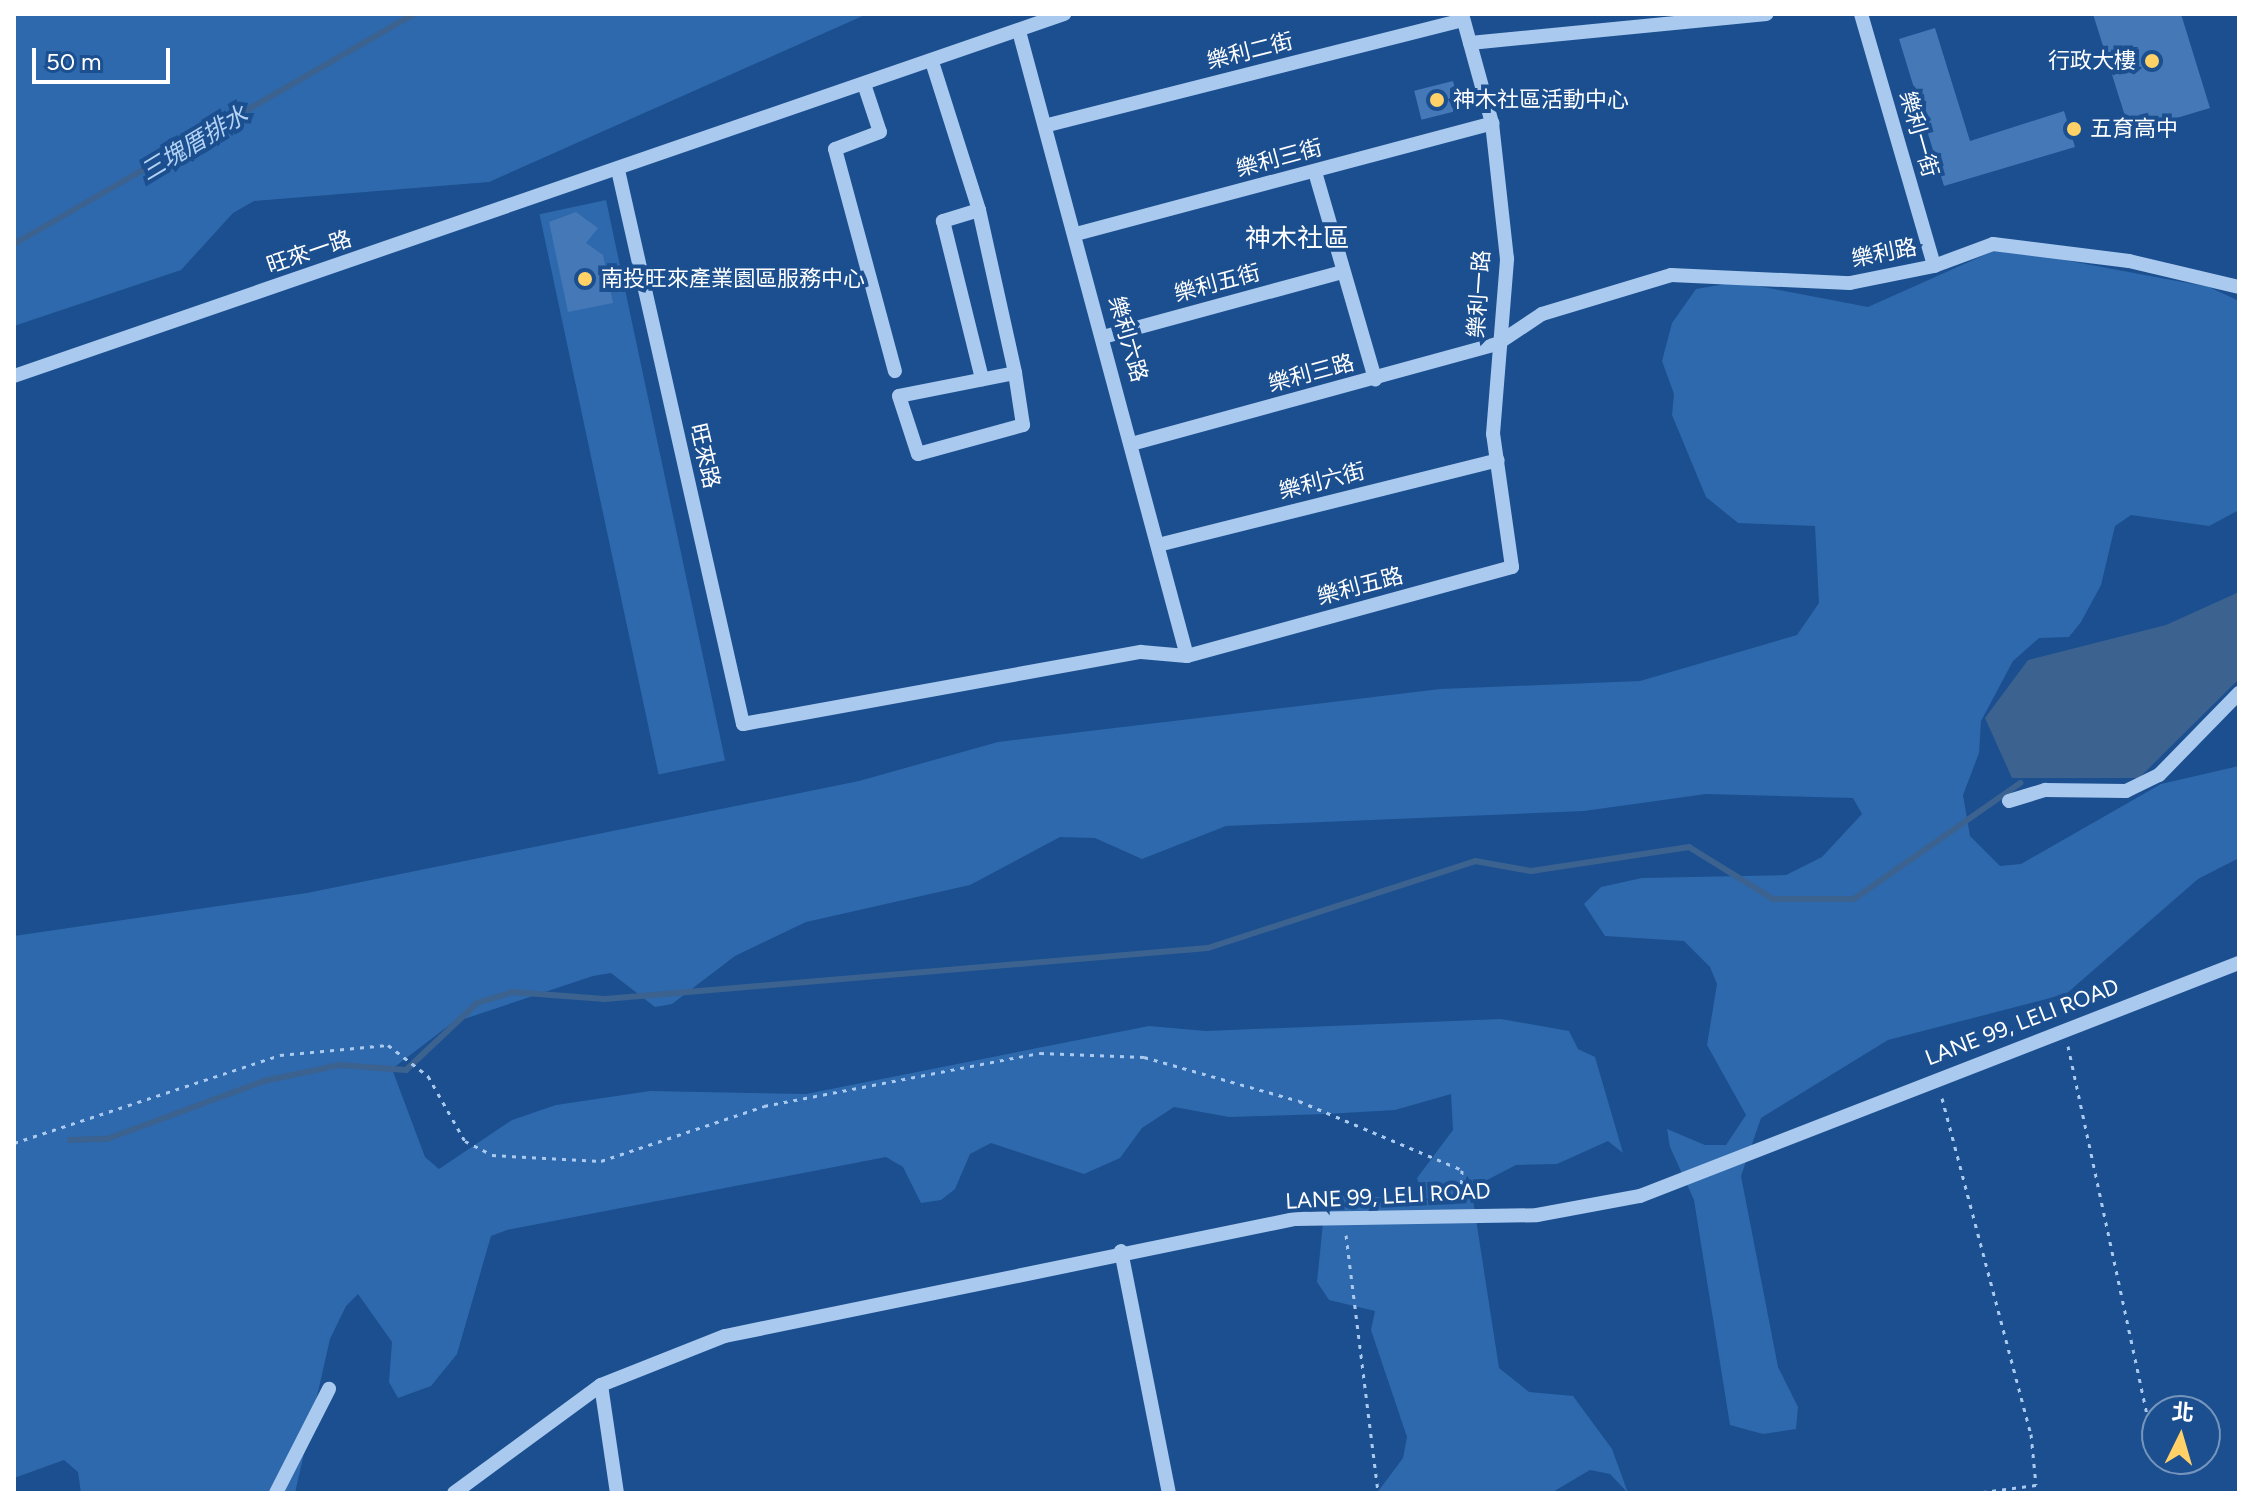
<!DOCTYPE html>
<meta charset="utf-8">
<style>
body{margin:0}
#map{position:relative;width:2253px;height:1507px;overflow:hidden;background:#1b4f8f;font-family:Figtree,"Noto Sans TC",sans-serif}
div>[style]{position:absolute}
.green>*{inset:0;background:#2e69ad;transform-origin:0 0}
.water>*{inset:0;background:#3c6290}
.stream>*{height:6px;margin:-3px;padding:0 3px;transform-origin:3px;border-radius:3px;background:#3c6290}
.building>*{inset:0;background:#4478b7;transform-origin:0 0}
.path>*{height:3px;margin-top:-1.5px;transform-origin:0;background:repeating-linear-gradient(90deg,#a9c9ee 0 4px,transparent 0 10px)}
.minor>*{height:14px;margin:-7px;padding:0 7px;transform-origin:7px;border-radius:7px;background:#a9c9ee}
.dots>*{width:22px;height:22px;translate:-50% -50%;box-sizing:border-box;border:4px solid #1b4f8f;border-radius:50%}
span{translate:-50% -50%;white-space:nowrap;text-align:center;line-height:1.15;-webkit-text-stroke:8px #1b4f8f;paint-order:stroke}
.street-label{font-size:22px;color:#fff}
.poi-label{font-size:22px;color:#fff}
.right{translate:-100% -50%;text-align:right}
.left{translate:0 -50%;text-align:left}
.water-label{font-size:24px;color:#b5d3f5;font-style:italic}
.quarter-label{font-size:26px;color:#fff}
.frame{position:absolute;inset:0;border:16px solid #fff;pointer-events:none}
.north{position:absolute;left:2141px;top:1395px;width:80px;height:80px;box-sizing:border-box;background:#1b4f8f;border:2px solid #7695bc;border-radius:50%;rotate:5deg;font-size:22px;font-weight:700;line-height:32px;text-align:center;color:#fff}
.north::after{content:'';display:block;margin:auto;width:28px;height:36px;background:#ffd166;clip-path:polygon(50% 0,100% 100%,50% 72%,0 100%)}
.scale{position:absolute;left:32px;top:48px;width:138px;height:36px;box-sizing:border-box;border:4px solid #fff;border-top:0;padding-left:10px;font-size:24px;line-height:28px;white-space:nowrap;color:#fff;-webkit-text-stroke:6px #1b4f8f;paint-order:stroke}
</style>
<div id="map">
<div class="green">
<div style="clip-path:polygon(14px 14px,867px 14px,489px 182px,254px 201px,233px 213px,181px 270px,14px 326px)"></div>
<div style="left:606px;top:200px;width:573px;height:68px;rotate:78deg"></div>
<div style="clip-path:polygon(2000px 248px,2209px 287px,2239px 301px,2239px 510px,2209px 526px,2131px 515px,2115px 526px,2101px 585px,2081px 622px,2069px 637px,2039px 638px,2013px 661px,1981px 721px,1979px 753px,1963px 795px,1970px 836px,2000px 866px,2021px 864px,2161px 784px,2239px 766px,2239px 858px,2198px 879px,2066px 994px,1888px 1040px,1761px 1118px,1741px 1176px,1778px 1367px,1798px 1407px,1796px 1429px,1763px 1434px,1730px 1425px,1694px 1200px,1670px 1147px,1667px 1129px,1705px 1145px,1726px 1145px,1746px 1115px,1707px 1045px,1717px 984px,1710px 967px,1684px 941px,1605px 936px,1584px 904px,1601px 887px,1642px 878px,1786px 875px,1822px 857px,1862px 814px,1853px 798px,1706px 794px,1584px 811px,1226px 826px,1142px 859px,1095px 838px,1060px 837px,970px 885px,806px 922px,735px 956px,672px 1004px,655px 1007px,611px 973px,593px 976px,452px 1023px,392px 1069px,425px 1157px,439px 1169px,512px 1120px,556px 1105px,650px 1091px,806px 1094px,1149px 1026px,1206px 1031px,1501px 1019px,1569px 1031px,1578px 1049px,1595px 1057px,1623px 1153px,1608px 1141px,1557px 1164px,1516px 1165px,1485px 1181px,1473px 1200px,1499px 1368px,1529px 1392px,1573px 1396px,1612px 1449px,1628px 1493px,1610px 1474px,1590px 1470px,1551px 1493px,1377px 1493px,1403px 1458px,1407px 1437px,1371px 1330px,1375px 1311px,1329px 1300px,1317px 1282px,1323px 1223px,1340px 1195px,1433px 1200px,1423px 1198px,1417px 1178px,1453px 1130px,1451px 1094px,1395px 1110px,1326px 1114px,1229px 1117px,1174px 1107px,1142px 1128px,1120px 1158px,1084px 1174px,991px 1143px,970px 1154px,955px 1189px,941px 1200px,921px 1203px,903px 1167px,886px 1157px,507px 1230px,491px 1236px,457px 1354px,431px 1386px,398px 1398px,389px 1382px,392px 1342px,358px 1294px,346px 1306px,330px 1339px,295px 1493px,81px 1493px,78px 1472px,64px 1460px,14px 1478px,14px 936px,307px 893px,859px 781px,998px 742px,1440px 689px,1640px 681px,1797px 635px,1819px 603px,1815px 526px,1738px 523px,1706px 497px,1672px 415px,1674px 394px,1662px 361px,1672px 323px,1696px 289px,1737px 282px,1868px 307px)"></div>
</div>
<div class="water">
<div style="clip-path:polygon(2239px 592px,2239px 679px,2139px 778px,2012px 778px,1985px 718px,2028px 660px,2166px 625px)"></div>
</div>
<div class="stream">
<div style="left:14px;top:244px;width:461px;rotate:-29.9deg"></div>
<div style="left:70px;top:1140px;width:37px;rotate:-2deg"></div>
<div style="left:107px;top:1139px;width:167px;rotate:-20.3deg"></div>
<div style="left:264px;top:1081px;width:78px;rotate:-11.9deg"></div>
<div style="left:340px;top:1065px;width:66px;rotate:4.3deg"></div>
<div style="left:406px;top:1070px;width:98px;rotate:-43.3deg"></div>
<div style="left:477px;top:1003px;width:37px;rotate:-17deg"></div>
<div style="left:512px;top:992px;width:93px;rotate:4.3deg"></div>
<div style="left:605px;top:999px;width:605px;rotate:-4.83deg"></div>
<div style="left:1208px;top:948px;width:281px;rotate:-18deg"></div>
<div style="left:1475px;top:861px;width:57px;rotate:10.1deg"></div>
<div style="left:1531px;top:871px;width:160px;rotate:-8.6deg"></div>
<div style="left:1689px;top:847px;width:99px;rotate:31.8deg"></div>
<div style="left:1773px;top:899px;width:81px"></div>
<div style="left:1854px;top:899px;width:203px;rotate:-34.9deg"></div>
</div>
<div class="building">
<div style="clip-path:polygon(2093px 14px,2181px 14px,2210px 108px,2130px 132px)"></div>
<div style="clip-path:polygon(1935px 28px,1970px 141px,2064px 111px,2075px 147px,1944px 186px,1899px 39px)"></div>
<div style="left:1453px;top:81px;width:30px;height:40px;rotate:76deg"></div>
<div style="clip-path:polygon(576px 212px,598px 228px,586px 243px,603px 255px,613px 303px,568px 312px,549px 222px)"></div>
</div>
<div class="path">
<div style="left:2068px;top:1046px;width:376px;rotate:77.9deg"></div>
<div style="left:1942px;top:1098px;width:348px;rotate:75.2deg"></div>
<div style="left:2031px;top:1434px;width:51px;rotate:84.4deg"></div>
<div style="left:2036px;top:1485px;width:61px;rotate:172.4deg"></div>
<div style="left:14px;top:1143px;width:280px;rotate:-18.3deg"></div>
<div style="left:280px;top:1055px;width:108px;rotate:-5.3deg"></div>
<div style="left:388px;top:1045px;width:51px;rotate:37.8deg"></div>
<div style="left:428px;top:1076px;width:75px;rotate:60.4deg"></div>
<div style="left:465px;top:1141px;width:30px;rotate:27deg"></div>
<div style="left:492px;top:1155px;width:109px;rotate:3.2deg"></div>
<div style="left:601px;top:1161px;width:172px;rotate:-18.6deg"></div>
<div style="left:764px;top:1106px;width:281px;rotate:-10.9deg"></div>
<div style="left:1040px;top:1053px;width:104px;rotate:2.2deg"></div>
<div style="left:1144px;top:1057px;width:161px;rotate:15.8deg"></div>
<div style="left:1299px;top:1101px;width:177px;rotate:22.9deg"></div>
<div style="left:1462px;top:1170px;width:29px;rotate:92deg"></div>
<div style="left:1346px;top:1235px;width:260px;rotate:82.9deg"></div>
</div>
<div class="minor">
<div style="left:1861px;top:14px;width:262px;rotate:73.8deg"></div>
<div style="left:1020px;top:35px;width:643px;rotate:74.95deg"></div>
<div style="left:1470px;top:43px;width:298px;rotate:-5.6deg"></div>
<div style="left:933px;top:65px;width:152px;rotate:72.4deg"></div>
<div style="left:979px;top:210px;width:167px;rotate:77.5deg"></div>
<div style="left:1015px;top:373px;width:118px;rotate:168.8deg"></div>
<div style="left:899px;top:396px;width:61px;rotate:71.9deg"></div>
<div style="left:918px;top:454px;width:109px;rotate:-15.4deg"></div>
<div style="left:1023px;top:425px;width:53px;rotate:-98.7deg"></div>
<div style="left:865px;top:87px;width:47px;rotate:71.6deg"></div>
<div style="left:880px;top:132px;width:48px;rotate:159.3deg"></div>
<div style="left:835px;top:149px;width:230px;rotate:74.9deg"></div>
<div style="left:1048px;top:125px;width:428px;rotate:-14.2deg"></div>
<div style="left:618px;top:170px;width:568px;rotate:77.29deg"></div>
<div style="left:743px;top:724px;width:404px;rotate:-10.3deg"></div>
<div style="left:1141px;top:652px;width:46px;rotate:5deg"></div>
<div style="left:1187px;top:656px;width:337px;rotate:-15.3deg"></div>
<div style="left:1512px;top:567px;width:134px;rotate:-98.1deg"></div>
<div style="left:1493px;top:434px;width:176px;rotate:-85.4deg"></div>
<div style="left:1507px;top:259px;width:137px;rotate:-96.3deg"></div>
<div style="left:1492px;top:123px;width:113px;rotate:-105.4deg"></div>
<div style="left:1315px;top:172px;width:216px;rotate:73.8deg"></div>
<div style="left:979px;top:210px;width:38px;rotate:163deg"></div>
<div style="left:943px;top:221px;width:163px;rotate:76.1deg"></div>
<div style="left:1076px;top:234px;width:431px;rotate:-14.9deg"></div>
<div style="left:1103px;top:337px;width:248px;rotate:-15.2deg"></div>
<div style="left:14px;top:376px;width:1111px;rotate:-19.02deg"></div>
<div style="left:1135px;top:443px;width:375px;rotate:-15.3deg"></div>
<div style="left:1497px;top:344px;width:54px;rotate:-33.7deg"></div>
<div style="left:1542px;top:314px;width:135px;rotate:-16.8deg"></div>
<div style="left:1671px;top:275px;width:179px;rotate:2.6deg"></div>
<div style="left:1850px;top:283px;width:86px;rotate:-11.4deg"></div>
<div style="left:1934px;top:266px;width:63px;rotate:-20.4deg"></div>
<div style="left:1993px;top:244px;width:137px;rotate:7.1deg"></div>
<div style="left:2129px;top:261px;width:113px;rotate:13.3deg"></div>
<div style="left:1158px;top:545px;width:350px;rotate:-14deg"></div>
<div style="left:2009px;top:801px;width:38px;rotate:-17deg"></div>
<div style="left:2045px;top:790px;width:81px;rotate:0.7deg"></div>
<div style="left:2126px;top:791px;width:37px;rotate:-26deg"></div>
<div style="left:2159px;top:775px;width:115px;rotate:-45.7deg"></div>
<div style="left:1121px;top:1251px;width:247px;rotate:78.8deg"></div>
<div style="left:601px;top:1385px;width:109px;rotate:81.6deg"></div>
<div style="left:276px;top:1493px;width:117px;rotate:-63deg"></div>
<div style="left:454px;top:1493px;width:182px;rotate:-36.3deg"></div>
<div style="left:601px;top:1385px;width:133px;rotate:-21.6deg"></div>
<div style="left:725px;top:1336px;width:582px;rotate:-11.6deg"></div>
<div style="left:1295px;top:1219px;width:242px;rotate:-0.9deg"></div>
<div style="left:1537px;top:1215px;width:105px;rotate:-10.5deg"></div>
<div style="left:1640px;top:1196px;width:643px;rotate:-21.26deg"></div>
</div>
<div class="dots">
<div style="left:2152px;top:61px;background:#ffd166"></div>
<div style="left:1437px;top:100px;background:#ffd166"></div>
<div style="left:2074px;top:129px;background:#ffd166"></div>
<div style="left:585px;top:279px;background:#ffd166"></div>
</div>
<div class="street-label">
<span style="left:1250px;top:51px;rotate:-14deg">樂利二街</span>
<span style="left:1919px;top:134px;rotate:74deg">樂利一街</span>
<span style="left:1279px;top:158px;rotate:-15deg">樂利三街</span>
<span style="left:309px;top:252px;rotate:-19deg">旺來一路</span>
<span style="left:1884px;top:253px;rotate:-11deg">樂利路</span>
<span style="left:1217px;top:283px;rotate:-15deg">樂利五街</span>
<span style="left:1479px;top:294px;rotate:-86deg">樂利一路</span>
<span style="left:1128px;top:339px;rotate:74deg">樂利六路</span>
<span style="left:1311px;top:373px;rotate:-15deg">樂利三路</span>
<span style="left:705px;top:456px;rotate:77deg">旺來路</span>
<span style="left:1322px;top:481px;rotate:-14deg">樂利六街</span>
<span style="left:1360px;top:586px;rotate:-15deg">樂利五路</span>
<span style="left:2022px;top:1022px;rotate:-21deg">LANE 99, LELI ROAD</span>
<span style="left:1388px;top:1196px;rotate:-3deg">LANE 99, LELI ROAD</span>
</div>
<div class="poi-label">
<span class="right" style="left:2136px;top:61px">行政大樓</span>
<span class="left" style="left:1453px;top:100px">神木社區活動中心</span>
<span class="left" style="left:2090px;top:129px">五育高中</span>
<span class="left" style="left:601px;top:279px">南投旺來產業園區服務中心</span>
</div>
<div class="water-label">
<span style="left:194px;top:143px;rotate:-31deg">三塊厝排水</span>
</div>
<div class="quarter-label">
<span style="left:1297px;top:239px">神木社區</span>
</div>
<div class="frame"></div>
<div class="north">北</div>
<div class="scale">50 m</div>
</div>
